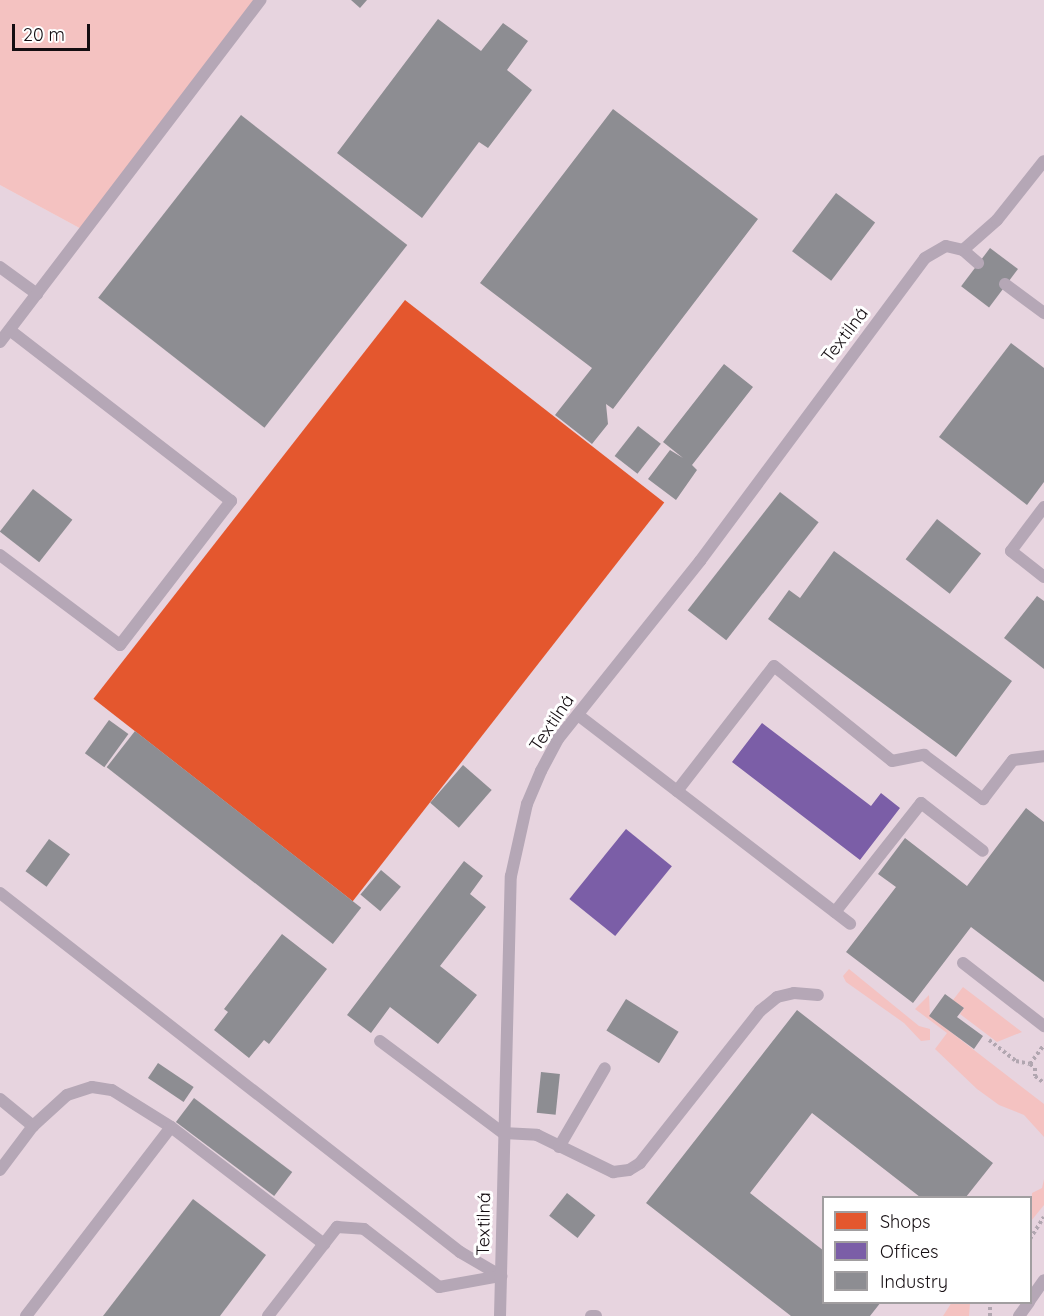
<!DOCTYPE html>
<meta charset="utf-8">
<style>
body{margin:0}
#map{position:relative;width:1044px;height:1316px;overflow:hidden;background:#eae0e5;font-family:Quicksand,sans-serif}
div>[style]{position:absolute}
.built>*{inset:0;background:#e7d4df}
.green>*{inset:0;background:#f4c2c1}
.shops>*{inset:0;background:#e4572e;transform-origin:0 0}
.offices>*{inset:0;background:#7b5ea7;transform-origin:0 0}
.industry>*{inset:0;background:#8d8d92;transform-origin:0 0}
.path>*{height:4px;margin-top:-2px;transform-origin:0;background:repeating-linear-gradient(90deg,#b1a6b0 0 3px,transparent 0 6px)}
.lane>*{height:12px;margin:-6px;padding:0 6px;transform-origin:6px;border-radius:6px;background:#b5a7b6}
span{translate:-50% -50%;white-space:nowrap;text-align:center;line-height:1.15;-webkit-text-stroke:6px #fff;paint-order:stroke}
.street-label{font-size:18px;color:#140d11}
.legend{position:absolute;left:822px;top:1196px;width:210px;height:108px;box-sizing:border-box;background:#fff;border:2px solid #a19ea0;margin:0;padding:8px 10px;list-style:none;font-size:18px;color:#140d11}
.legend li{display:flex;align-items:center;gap:12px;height:30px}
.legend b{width:30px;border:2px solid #a19ea0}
.scale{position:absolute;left:12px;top:24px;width:78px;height:27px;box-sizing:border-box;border:3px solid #140d11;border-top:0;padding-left:8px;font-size:18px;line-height:21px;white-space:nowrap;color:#140d11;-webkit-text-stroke:4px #fff;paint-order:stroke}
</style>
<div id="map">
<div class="built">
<div style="clip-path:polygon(evenodd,261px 0,1044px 0,1044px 1316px,0 1316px,0 185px,85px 231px,261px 0,824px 1198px,1030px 1198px,1030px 1302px,824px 1302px,824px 1198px)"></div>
</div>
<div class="green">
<div style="clip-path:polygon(0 0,261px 0,85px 231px,0 185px)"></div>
<div style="clip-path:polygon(849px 969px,919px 1026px,930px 1029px,930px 1040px,921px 1041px,904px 1023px,846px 982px,843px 976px)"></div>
<div style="clip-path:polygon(963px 987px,1022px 1032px,997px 1042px,960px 1014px,964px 1008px,953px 1000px)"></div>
<div style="clip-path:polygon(929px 995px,930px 1016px,1044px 1104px,1044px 1137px,1024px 1115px,999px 1105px,977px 1089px,935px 1049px,947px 1033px,915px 1009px)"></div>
<div style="clip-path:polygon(1044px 1179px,1044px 1205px,1031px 1221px,1032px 1193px,1042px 1188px)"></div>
<div style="clip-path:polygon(952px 1302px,970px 1303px,969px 1316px,943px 1316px)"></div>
</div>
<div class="shops">
<div style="left:405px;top:300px;width:329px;height:506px;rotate:38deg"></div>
</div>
<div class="offices">
<div style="clip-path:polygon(762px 723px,871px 806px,881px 793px,900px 808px,860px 860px,732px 762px)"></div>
<div style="left:626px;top:829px;width:59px;height:90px;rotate:39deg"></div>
</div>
<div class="industry">
<div style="clip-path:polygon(351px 0,367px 0,360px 8px)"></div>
<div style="clip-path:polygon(438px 19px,481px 51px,503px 23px,528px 41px,507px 70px,532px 90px,488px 148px,479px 142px,422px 218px,337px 153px)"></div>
<div style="clip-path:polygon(613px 109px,758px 219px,613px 409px,606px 404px,608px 424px,592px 444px,555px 415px,592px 368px,480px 283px)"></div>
<div style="left:241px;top:115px;width:211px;height:232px;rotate:38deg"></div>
<div style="left:836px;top:193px;width:49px;height:73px;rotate:37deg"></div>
<div style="left:990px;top:248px;width:35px;height:48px;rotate:37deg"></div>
<div style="clip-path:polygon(1011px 343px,1044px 368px,1044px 482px,1027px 505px,939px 437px)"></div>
<div style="clip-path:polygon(724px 364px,753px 387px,692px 465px,697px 470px,676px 500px,648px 479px,670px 450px,683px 458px,663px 442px)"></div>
<div style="left:638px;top:426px;width:29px;height:38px;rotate:38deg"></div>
<div style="left:33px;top:489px;width:50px;height:54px;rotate:38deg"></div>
<div style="left:780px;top:492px;width:49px;height:150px;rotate:38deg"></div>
<div style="left:937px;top:519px;width:56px;height:51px;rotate:38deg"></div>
<div style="clip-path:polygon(834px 551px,1012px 681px,956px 757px,768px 619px,789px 590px,800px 598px)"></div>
<div style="clip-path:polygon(1037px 596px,1044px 601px,1044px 669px,1004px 638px)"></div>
<div style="left:109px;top:720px;width:24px;height:41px;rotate:36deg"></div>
<div style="left:135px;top:731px;width:287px;height:46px;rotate:38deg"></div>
<div style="left:463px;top:765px;width:38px;height:50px;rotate:41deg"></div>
<div style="clip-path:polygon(1026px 808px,1044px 822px,1044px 982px,971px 927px,913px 1003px,846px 952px,896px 887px,878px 874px,905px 838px,967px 886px)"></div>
<div style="left:49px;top:839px;width:26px;height:40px;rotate:36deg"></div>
<div style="clip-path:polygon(464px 861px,483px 876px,470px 894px,486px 907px,440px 966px,477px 995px,438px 1044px,390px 1007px,371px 1033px,347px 1015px)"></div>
<div style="left:381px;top:870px;width:26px;height:32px;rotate:40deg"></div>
<div style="clip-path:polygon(282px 934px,327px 969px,269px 1044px,264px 1040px,249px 1058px,214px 1030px,228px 1012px,224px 1009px)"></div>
<div style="clip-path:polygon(945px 994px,964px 1008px,957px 1017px,983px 1036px,974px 1049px,929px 1016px)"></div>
<div style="left:626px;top:999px;width:62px;height:37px;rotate:32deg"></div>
<div style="clip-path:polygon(797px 1010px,993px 1163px,966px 1197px,920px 1197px,812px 1113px,750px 1193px,824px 1251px,824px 1302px,881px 1302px,870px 1316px,791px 1316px,646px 1203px)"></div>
<div style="left:158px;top:1063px;width:43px;height:18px;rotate:34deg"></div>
<div style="left:541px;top:1072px;width:19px;height:41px;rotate:6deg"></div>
<div style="left:194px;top:1098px;width:123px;height:30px;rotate:37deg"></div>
<div style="left:567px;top:1193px;width:36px;height:29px;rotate:38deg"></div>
<div style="clip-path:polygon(193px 1199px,266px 1255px,220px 1316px,103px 1316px)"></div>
</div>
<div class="path">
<div style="left:989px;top:1040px;width:34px;rotate:38deg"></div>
<div style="left:1016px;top:1061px;width:14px;rotate:12deg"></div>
<div style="left:1030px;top:1064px;width:6px;rotate:39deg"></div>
<div style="left:1035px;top:1068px;width:8px;rotate:90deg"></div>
<div style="left:1035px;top:1076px;width:11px;rotate:38deg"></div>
<div style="left:1030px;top:1064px;width:24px;rotate:-54deg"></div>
<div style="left:1030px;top:1239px;width:26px;rotate:-58deg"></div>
<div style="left:990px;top:1316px;width:14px;rotate:-90deg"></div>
</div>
<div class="lane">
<div style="left:963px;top:250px;width:45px;rotate:-41.4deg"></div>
<div style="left:997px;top:220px;width:75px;rotate:-51.5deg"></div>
<div style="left:0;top:267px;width:46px;rotate:36.1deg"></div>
<div style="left:1005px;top:284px;width:49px;rotate:36.6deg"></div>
<div style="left:0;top:342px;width:430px;rotate:-52.7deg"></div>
<div style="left:1044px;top:507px;width:55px;rotate:126.9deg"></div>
<div style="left:1011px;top:551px;width:42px;rotate:38.2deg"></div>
<div style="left:0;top:555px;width:150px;rotate:36.9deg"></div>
<div style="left:120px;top:645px;width:182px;rotate:-52.4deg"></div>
<div style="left:231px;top:501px;width:279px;rotate:-142.3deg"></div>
<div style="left:578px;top:715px;width:343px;rotate:37.5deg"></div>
<div style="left:677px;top:791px;width:158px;rotate:-52.2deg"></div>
<div style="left:774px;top:666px;width:151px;rotate:38.8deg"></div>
<div style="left:892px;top:761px;width:33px;rotate:-11deg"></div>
<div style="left:924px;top:755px;width:74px;rotate:36.7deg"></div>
<div style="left:983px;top:799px;width:49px;rotate:-52.4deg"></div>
<div style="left:1013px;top:760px;width:31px;rotate:-7deg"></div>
<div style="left:0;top:893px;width:584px;rotate:37.97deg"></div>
<div style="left:460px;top:1252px;width:48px;rotate:30.3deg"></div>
<div style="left:835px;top:912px;width:139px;rotate:-51.7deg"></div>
<div style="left:921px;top:803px;width:78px;rotate:37.7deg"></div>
<div style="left:963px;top:963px;width:103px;rotate:37.9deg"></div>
<div style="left:380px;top:1041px;width:154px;rotate:36.8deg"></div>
<div style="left:503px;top:1133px;width:34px;rotate:3deg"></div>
<div style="left:537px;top:1135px;width:85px;rotate:26deg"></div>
<div style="left:613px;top:1172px;width:16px;rotate:-7deg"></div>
<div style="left:629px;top:1170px;width:13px;rotate:-32deg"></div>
<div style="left:640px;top:1163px;width:194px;rotate:-51.7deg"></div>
<div style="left:760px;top:1011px;width:22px;rotate:-39deg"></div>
<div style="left:777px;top:997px;width:17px;rotate:-13deg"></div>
<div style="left:794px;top:993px;width:24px;rotate:5deg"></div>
<div style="left:0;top:1099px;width:43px;rotate:39.3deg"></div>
<div style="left:33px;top:1126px;width:55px;rotate:126.9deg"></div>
<div style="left:33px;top:1126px;width:46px;rotate:-42.4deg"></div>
<div style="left:67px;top:1095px;width:26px;rotate:-18deg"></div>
<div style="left:92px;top:1087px;width:20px;rotate:9deg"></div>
<div style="left:112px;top:1090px;width:70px;rotate:32.1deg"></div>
<div style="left:171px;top:1127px;width:193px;rotate:37.4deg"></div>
<div style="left:559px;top:1147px;width:91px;rotate:-59.8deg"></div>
<div style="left:1030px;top:1300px;width:24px;rotate:-55deg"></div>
<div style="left:26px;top:1316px;width:238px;rotate:-52.5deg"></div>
<div style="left:268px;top:1316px;width:113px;rotate:-52.2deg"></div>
<div style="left:337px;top:1227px;width:27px;rotate:4deg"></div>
<div style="left:364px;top:1229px;width:95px;rotate:37.7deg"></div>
<div style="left:439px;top:1287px;width:63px;rotate:-10.1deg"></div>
<div style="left:500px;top:1316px;width:440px;rotate:-88.6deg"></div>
<div style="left:511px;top:876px;width:74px;rotate:-77.5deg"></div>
<div style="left:527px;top:804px;width:36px;rotate:-67deg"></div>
<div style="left:541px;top:771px;width:36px;rotate:-62deg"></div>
<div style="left:558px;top:739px;width:228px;rotate:-51.4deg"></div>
<div style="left:700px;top:561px;width:377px;rotate:-53.4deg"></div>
<div style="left:925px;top:258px;width:24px;rotate:-30deg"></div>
<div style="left:946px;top:246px;width:17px;rotate:13deg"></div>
<div style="left:963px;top:250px;width:20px;rotate:41deg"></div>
<div style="left:591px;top:1316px;width:5px"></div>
<div style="left:1019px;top:1316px;width:17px;rotate:-54deg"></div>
</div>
<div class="street-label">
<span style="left:845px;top:335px;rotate:-53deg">Textilná</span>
<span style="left:552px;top:723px;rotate:-56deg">Textilná</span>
<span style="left:484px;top:1224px;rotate:-89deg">Textilná</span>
</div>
<ul class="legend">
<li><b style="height:16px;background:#e4572e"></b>Shops</li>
<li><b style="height:16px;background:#7b5ea7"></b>Offices</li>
<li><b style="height:16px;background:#8d8d92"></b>Industry</li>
</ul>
<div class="scale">20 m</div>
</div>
